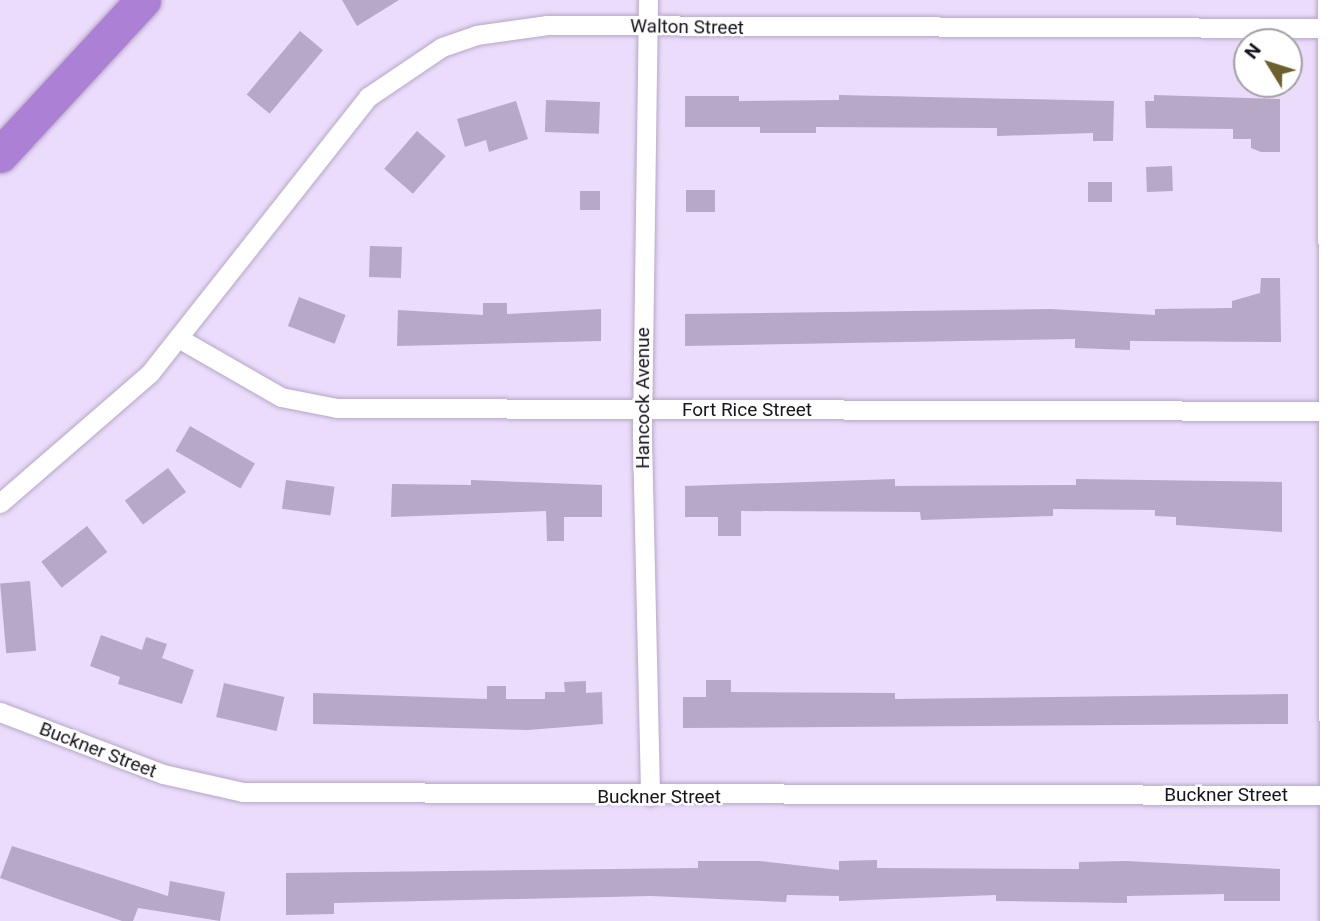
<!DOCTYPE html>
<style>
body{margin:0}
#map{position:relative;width:1331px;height:921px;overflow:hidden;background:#ebdcfc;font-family:Roboto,sans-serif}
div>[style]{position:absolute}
.building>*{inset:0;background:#b6a8c6;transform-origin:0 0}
.roads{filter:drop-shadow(0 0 2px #b6a7c6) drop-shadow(0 0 2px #b6a7c6)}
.minor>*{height:19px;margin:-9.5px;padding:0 9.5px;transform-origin:9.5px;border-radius:9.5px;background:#fff}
.motorway>*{height:35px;margin:-17.5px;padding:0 17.5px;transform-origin:17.5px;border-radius:17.5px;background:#ab80d5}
span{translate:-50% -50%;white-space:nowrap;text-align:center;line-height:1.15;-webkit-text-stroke:5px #fff;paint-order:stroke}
.street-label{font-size:19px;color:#18131e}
.north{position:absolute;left:1233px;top:28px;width:70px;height:70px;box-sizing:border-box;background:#fff;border:2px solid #a3a1a5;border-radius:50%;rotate:308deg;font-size:19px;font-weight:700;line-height:28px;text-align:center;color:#18131e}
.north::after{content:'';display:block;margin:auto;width:24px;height:32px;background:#6c602d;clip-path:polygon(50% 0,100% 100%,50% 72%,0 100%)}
</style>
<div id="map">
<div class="building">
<div style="clip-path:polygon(342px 0,399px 0,357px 26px)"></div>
<div style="left:300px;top:31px;width:30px;height:83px;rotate:40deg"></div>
<div style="clip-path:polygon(839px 95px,1114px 101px,1113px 141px,1093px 141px,1093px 133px,997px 136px,997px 128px,816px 127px,816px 133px,760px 133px,760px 127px,685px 127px,685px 96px,739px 96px,739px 101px,839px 100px)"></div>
<div style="clip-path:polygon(1154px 95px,1280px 99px,1280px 152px,1261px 152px,1251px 148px,1251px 139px,1233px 139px,1233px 129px,1146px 128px,1145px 101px,1154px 101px)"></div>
<div style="left:546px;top:100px;width:54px;height:32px;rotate:2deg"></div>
<div style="clip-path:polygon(516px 101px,528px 139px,489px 152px,486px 140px,465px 147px,457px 119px)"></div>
<div style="left:417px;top:131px;width:38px;height:50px;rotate:41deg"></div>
<div style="left:1172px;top:166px;width:25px;height:26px;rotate:88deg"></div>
<div style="left:1088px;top:182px;width:24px;height:20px"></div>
<div style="left:715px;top:190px;width:22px;height:29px;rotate:90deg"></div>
<div style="left:580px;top:191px;width:20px;height:19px"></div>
<div style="left:370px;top:246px;width:32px;height:31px;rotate:2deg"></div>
<div style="clip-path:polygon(1261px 278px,1280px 278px,1281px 342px,1130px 341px,1130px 350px,1075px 348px,1075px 339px,685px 346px,685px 314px,1051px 309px,1155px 315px,1155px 309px,1232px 308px,1232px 301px,1260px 293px)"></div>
<div style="left:299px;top:297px;width:50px;height:31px;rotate:21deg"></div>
<div style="clip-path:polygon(483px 303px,507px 303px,507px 314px,601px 309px,601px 341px,397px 346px,398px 310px,483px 315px)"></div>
<div style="left:190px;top:426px;width:75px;height:29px;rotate:30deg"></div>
<div style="left:168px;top:468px;width:30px;height:54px;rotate:53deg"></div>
<div style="clip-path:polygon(895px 479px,895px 486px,1076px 485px,1076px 479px,1282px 482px,1282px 532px,1176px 525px,1176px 517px,1155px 516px,1155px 510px,1053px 509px,1053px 516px,921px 520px,920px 512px,741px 511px,741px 536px,718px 536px,718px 517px,685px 517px,685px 486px)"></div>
<div style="left:286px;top:480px;width:49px;height:29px;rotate:8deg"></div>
<div style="clip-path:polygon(471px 480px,602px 485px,602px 517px,564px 517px,564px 541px,547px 541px,546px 511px,391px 517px,392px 484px,471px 485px)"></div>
<div style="left:87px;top:526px;width:33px;height:58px;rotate:52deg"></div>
<div style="left:30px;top:581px;width:70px;height:30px;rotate:85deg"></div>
<div style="clip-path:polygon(101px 635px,142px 650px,146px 637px,167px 644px,162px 658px,194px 670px,182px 704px,118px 684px,120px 677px,90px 666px)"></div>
<div style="clip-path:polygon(706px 680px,731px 680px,731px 692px,895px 693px,895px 699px,1288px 694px,1288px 724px,683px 728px,683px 697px,706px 697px)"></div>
<div style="clip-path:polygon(586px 681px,586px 693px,602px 692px,603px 724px,528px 730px,313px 724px,313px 693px,487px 699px,487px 686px,506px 686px,506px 699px,545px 699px,545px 692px,565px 692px,564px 682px)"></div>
<div style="left:224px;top:683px;width:62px;height:35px;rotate:13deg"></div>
<div style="clip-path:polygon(12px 846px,168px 896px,170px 881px,225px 892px,220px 921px,138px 908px,133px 921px,122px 921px,55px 898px,0 878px)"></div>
<div style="clip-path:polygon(877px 860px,877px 868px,1079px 869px,1079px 862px,1126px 861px,1280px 869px,1280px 901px,1224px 901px,1224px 894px,1127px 896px,1127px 903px,996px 901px,996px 895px,839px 901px,839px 896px,787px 895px,786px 902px,651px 896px,334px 903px,334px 914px,286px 915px,286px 873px,698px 868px,698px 861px,760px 861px,839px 870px,839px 861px)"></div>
</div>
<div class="roads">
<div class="minor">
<div style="left:648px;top:0;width:439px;rotate:90.8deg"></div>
<div style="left:642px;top:439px;width:357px;rotate:88.7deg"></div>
<div style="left:1327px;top:0;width:921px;rotate:89.88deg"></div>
<div style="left:180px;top:339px;width:116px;rotate:29.9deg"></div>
<div style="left:281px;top:397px;width:57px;rotate:11.1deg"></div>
<div style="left:337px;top:408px;width:994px;rotate:0.17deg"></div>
<div style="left:0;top:503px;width:198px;rotate:-40.9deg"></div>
<div style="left:150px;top:373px;width:352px;rotate:-51.7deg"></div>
<div style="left:368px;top:97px;width:89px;rotate:-34deg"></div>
<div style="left:442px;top:47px;width:36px;rotate:-19deg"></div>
<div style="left:476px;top:35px;width:72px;rotate:-8deg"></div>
<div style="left:547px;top:25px;width:784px;rotate:0.22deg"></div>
<div style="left:0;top:712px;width:174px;rotate:20.8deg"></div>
<div style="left:163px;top:774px;width:82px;rotate:12.7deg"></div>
<div style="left:243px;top:792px;width:1088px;rotate:0.16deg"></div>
</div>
<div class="motorway">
<div style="left:0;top:155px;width:211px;rotate:-47.3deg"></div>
</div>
</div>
<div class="street-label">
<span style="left:687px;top:27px;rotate:1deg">Walton Street</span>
<span style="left:643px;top:398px;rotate:-90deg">Hancock Avenue</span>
<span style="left:747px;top:410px">Fort Rice Street</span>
<span style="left:98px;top:750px;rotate:21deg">Buckner Street</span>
<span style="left:1226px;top:795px">Buckner Street</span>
<span style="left:659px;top:797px">Buckner Street</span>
</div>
<div class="north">N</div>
</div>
